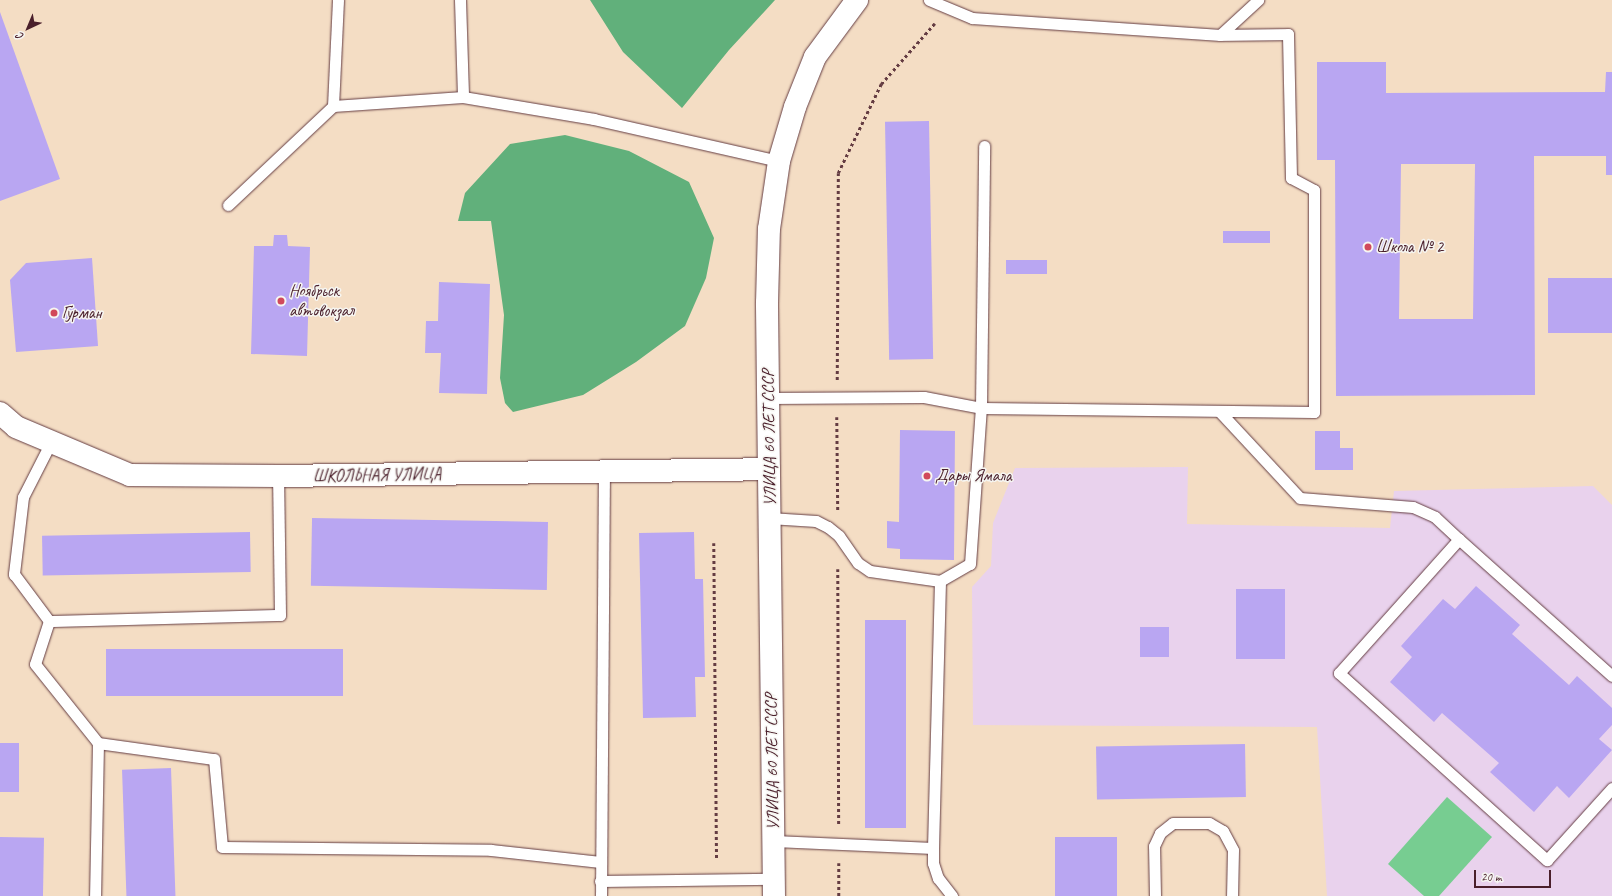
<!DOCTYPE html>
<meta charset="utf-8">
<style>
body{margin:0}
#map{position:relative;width:1612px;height:896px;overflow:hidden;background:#f4ddc4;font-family:Caveat,sans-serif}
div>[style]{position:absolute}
.built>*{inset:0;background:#e9d2ed}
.green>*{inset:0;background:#77cd91}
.forest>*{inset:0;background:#61b07b}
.building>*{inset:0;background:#b9a6f2;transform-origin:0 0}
.path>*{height:2.5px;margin-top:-1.25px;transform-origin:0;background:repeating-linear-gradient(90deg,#643c42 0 3px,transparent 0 6px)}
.roads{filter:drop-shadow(0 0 1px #643c42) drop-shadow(0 0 1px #643c42)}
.service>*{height:11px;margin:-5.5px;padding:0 5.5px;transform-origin:5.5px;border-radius:5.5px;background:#fff}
.minor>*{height:22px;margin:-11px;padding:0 11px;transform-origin:11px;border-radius:11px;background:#fff}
.secondary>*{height:22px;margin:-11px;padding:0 11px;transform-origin:11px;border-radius:11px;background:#fff}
.dots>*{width:11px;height:11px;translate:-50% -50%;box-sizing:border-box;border:2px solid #f6f6f2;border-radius:50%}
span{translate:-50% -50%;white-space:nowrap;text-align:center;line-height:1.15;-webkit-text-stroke:3px #f6f6f2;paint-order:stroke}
.poi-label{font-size:17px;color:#4a1f2b}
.left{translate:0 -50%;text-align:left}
.street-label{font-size:17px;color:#4a1f2b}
.north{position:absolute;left:8px;top:8px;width:40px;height:40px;-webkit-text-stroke:3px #f6f6f2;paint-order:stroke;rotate:224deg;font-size:11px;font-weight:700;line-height:16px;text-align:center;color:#4a1f2b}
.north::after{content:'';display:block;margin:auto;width:14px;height:18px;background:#4a1f2b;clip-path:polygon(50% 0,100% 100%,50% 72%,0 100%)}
.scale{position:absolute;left:1474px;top:870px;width:77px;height:18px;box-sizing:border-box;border:2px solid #4a1f2b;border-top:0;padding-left:5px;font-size:12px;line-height:14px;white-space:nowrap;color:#4a1f2b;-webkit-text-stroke:3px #f6f6f2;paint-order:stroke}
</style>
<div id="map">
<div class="built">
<div style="clip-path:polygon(1188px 467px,1187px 524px,1390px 528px,1394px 491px,1593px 486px,1612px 505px,1612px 896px,1327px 896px,1317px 727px,973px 725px,972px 587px,991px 566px,993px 523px,1015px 468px)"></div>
</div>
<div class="green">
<div style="clip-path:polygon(1447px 797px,1492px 837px,1439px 896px,1424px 896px,1388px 864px)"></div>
</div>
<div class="forest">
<div style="clip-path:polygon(590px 0,775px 0,729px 50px,682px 108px,623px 52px)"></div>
<div style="clip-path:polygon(565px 135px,629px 151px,689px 182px,714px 238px,706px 278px,685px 326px,636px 362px,583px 395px,513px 412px,505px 403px,500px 378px,504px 315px,491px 221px,458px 221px,465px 193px,510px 144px)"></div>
</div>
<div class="building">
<div style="clip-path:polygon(0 12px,60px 179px,0 201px)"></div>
<div style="clip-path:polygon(evenodd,1317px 62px,1386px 62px,1386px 93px,1605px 92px,1606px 72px,1612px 72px,1612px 175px,1606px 175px,1606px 156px,1534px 156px,1535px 395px,1336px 396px,1335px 160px,1317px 160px,1317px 62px,1401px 164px,1475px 164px,1473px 319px,1399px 319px,1401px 164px)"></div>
<div style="left:929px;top:121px;width:238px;height:44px;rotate:89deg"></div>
<div style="left:1270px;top:231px;width:12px;height:47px;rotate:90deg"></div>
<div style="clip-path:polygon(274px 235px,287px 235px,288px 246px,310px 247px,307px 356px,251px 354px,254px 246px,273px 246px)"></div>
<div style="clip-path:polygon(92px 258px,98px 346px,16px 352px,10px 280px,26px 263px)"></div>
<div style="left:1047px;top:260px;width:14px;height:41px;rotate:90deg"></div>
<div style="left:1612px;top:278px;width:55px;height:64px;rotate:90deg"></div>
<div style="clip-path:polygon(439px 282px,490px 284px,487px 394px,439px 393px,441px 353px,425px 353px,426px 321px,438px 321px)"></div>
<div style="clip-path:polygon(900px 430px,955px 431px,954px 560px,900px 559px,900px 549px,887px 548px,887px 521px,899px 522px)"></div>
<div style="clip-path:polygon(1315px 431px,1340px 431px,1340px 448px,1353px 448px,1353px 470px,1315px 470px)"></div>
<div style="left:548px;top:522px;width:68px;height:236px;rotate:91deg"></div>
<div style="left:250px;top:532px;width:40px;height:208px;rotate:89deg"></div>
<div style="clip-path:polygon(694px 532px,695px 579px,703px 579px,705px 677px,695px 677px,696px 717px,643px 718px,639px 533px)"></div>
<div style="clip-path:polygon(1476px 586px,1520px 625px,1512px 634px,1569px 685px,1577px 676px,1612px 708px,1612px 725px,1599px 739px,1612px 750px,1569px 798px,1557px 786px,1534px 812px,1490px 772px,1499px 763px,1442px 713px,1434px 722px,1390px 682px,1412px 657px,1401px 646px,1443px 599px,1455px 609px)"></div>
<div style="left:1236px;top:589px;width:49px;height:70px"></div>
<div style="left:865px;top:620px;width:41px;height:208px"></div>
<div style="left:1140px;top:627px;width:29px;height:30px"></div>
<div style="left:106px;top:649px;width:237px;height:47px"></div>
<div style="left:0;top:743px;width:19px;height:49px"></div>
<div style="left:1245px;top:744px;width:53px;height:149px;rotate:89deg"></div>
<div style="left:171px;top:768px;width:128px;height:49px;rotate:88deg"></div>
<div style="left:0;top:837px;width:44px;height:59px;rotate:1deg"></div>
<div style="left:1117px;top:837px;width:59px;height:62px;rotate:90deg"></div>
</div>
<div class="path">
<div style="left:837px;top:380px;width:207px;rotate:-89.7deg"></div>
<div style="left:838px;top:173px;width:99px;rotate:-64.2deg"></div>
<div style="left:881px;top:84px;width:81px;rotate:-48.5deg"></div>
<div style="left:837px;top:417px;width:95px;rotate:89.4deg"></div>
<div style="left:714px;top:543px;width:317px;rotate:89.5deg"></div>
<div style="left:838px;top:569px;width:257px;rotate:89.8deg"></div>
<div style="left:839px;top:863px;width:33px;rotate:90deg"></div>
</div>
<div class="roads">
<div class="service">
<div style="left:460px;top:0;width:97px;rotate:88.2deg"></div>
<div style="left:929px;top:0;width:47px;rotate:22.7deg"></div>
<div style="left:972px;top:18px;width:249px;rotate:3.9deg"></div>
<div style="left:1220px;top:35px;width:52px;rotate:-42.6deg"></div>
<div style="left:333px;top:106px;width:106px;rotate:-87.3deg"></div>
<div style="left:228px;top:205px;width:144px;rotate:-43.3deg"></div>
<div style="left:333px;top:106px;width:130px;rotate:-4deg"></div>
<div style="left:463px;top:97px;width:133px;rotate:9.5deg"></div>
<div style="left:594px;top:119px;width:190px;rotate:12.8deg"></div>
<div style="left:768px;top:398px;width:156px;rotate:-0.4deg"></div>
<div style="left:924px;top:397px;width:58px;rotate:10.9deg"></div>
<div style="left:981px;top:408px;width:333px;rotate:0.7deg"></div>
<div style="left:1314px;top:412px;width:222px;rotate:-90deg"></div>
<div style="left:1314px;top:190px;width:26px;rotate:-152deg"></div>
<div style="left:1291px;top:178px;width:144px;rotate:-91.2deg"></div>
<div style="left:1288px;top:34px;width:68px;rotate:179.2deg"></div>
<div style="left:1220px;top:412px;width:117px;rotate:47.1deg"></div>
<div style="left:1300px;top:498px;width:113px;rotate:4.6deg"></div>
<div style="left:1413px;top:507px;width:24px;rotate:24deg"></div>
<div style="left:1435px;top:517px;width:33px;rotate:43deg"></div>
<div style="left:51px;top:442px;width:62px;rotate:117deg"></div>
<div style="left:23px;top:497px;width:78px;rotate:96.7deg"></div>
<div style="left:14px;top:574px;width:59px;rotate:53.3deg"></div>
<div style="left:49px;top:621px;width:45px;rotate:108deg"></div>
<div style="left:35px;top:664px;width:101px;rotate:51.4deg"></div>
<div style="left:98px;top:743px;width:153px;rotate:91.1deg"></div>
<div style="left:769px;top:518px;width:47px;rotate:3.7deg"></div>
<div style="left:816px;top:521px;width:13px;rotate:27deg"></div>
<div style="left:828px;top:527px;width:14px;rotate:39deg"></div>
<div style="left:839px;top:536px;width:33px;rotate:55deg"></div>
<div style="left:858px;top:563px;width:14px;rotate:34deg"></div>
<div style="left:870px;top:571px;width:71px;rotate:8.1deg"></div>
<div style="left:940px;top:581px;width:267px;rotate:91.5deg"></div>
<div style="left:940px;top:581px;width:34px;rotate:-30deg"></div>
<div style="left:970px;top:564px;width:156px;rotate:-86deg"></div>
<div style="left:981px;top:408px;width:262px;rotate:-89.3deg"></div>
<div style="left:49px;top:621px;width:231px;rotate:-1.5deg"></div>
<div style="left:280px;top:615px;width:139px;rotate:-90.8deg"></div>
<div style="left:1612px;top:676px;width:205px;rotate:-138.2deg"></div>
<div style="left:1459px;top:539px;width:180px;rotate:131.8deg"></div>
<div style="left:1339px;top:673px;width:280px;rotate:42deg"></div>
<div style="left:1547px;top:860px;width:97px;rotate:-47.9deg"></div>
<div style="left:98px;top:743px;width:117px;rotate:7.9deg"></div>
<div style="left:214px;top:759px;width:88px;rotate:84.8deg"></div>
<div style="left:222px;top:847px;width:269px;rotate:0.6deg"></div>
<div style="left:491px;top:850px;width:110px;rotate:6.3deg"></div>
<div style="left:774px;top:841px;width:159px;rotate:2.5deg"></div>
<div style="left:933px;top:848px;width:15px;rotate:90deg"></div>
<div style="left:933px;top:863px;width:16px;rotate:72deg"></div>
<div style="left:938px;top:878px;width:23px;rotate:52deg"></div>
<div style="left:600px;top:881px;width:174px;rotate:-0.7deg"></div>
<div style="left:601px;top:896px;width:423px;rotate:-89.6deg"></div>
<div style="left:1155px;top:896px;width:50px;rotate:-91.1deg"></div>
<div style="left:1154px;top:846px;width:14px;rotate:-65deg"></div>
<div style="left:1160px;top:833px;width:16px;rotate:-38deg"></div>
<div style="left:1173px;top:823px;width:36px"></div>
<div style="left:1209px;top:823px;width:16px;rotate:30deg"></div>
<div style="left:1223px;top:831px;width:21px;rotate:62deg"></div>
<div style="left:1233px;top:850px;width:46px;rotate:91.2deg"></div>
</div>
<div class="minor">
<div style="left:0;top:413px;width:21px;rotate:41deg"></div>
<div style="left:16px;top:427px;width:124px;rotate:22.8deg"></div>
<div style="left:130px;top:475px;width:148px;rotate:0.4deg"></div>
<div style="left:278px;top:476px;width:491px;rotate:-0.8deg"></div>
</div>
<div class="secondary">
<div style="left:774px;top:896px;width:593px;rotate:-90.68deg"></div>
<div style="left:767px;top:303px;width:74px;rotate:-88.5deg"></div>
<div style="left:769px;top:229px;width:69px;rotate:-81.6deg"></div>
<div style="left:779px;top:161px;width:56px;rotate:-73.5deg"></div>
<div style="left:795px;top:107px;width:54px;rotate:-68.2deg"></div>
<div style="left:815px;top:57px;width:71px;rotate:-53.6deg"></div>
</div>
</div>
<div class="dots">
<div style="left:1368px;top:247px;background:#d1495b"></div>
<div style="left:281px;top:301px;background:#d1495b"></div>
<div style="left:54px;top:313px;background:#d1495b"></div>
<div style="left:927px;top:476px;background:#d1495b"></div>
</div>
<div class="poi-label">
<span class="left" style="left:1376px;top:247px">Школа № 2</span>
<span class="left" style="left:289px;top:301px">Ноябрьск<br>автовокзал</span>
<span class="left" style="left:62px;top:313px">Гурман</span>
<span class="left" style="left:935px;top:476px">Дары Ямала</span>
</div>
<div class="street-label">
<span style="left:769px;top:438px;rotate:-91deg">УЛИЦА 60 ЛЕТ СССР</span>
<span style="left:377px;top:475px;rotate:-1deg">ШКОЛЬНАЯ УЛИЦА</span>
<span style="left:772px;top:762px;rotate:-91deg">УЛИЦА 60 ЛЕТ СССР</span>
</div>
<div class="north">С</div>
<div class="scale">20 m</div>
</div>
